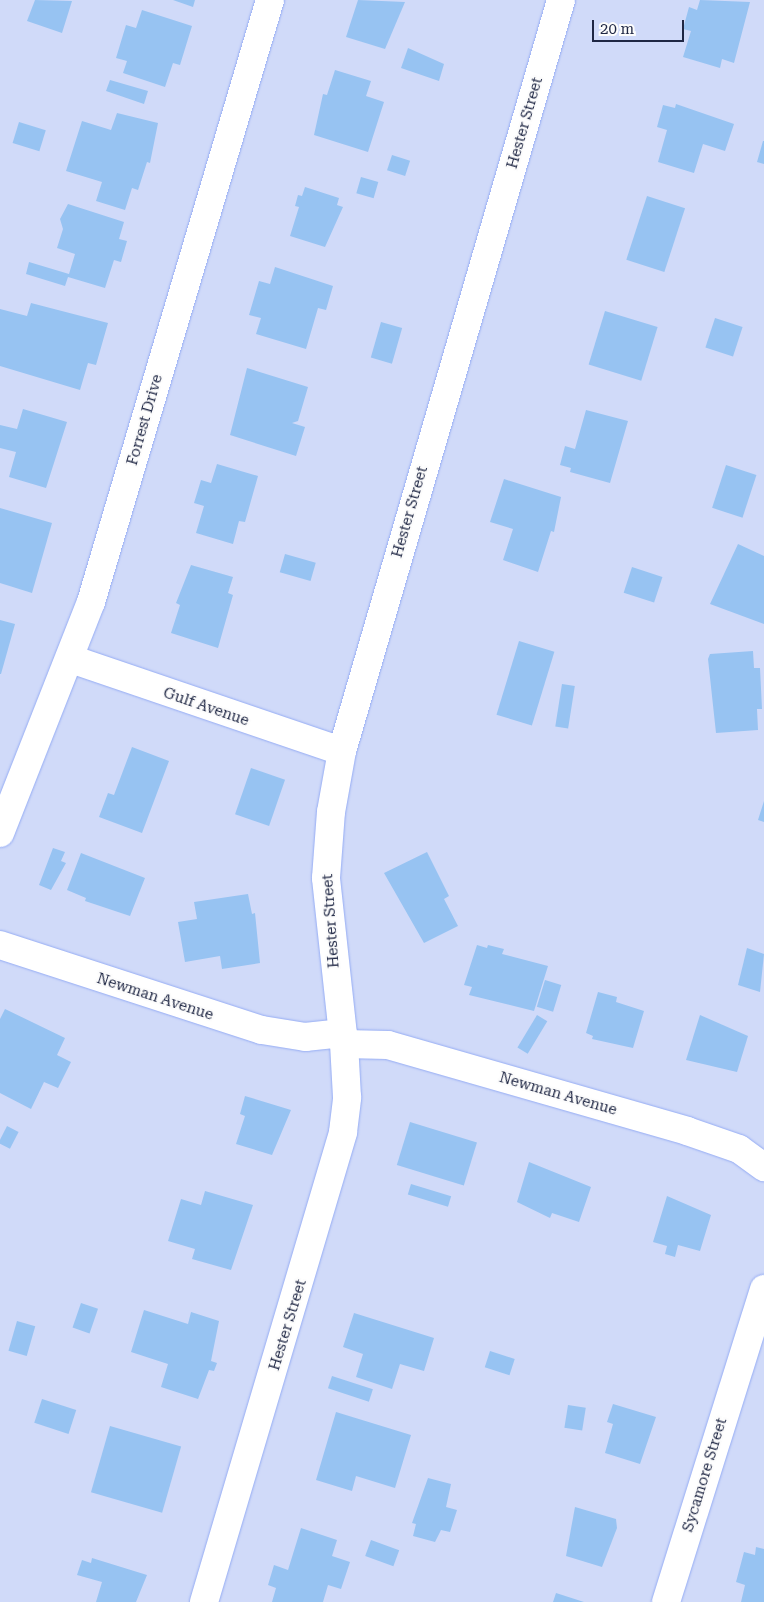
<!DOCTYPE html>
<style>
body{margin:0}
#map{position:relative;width:764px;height:1602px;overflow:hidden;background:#d0daf9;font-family:"Roboto Serif",serif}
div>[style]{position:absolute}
.building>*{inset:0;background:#97c3f2;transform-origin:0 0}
.roads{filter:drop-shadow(0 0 1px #95acf4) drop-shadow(0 0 1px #95acf4)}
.street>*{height:28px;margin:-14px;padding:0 14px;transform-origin:14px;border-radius:14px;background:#fff}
span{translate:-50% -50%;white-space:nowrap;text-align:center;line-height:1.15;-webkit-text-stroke:4px #fcfcfc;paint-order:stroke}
.street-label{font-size:15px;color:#1f2744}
.scale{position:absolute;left:592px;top:20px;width:92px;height:22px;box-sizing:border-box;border:2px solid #1f2744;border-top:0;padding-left:6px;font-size:15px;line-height:18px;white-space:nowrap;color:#1f2744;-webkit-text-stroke:4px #fcfcfc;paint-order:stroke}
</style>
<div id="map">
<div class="building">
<div style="clip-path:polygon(35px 0,72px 1px,62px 33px,27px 21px)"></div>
<div style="clip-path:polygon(173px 0,195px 0,193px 7px)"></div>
<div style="clip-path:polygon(358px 0,405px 2px,385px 49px,346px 37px)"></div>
<div style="clip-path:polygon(700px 0,750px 2px,734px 63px,722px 59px,720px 68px,683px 57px,691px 31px,683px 29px,689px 7px,697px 10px)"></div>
<div style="clip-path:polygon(142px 10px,192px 26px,180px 65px,173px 63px,165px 87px,123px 73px,127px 61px,116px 58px,126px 25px,136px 28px)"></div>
<div style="clip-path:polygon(408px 48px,444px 64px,439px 81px,401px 68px)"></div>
<div style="clip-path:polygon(335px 70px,371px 81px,366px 96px,384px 102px,368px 152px,314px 135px,323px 94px,327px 95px)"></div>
<div style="clip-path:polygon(110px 80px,148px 91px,144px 104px,106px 91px)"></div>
<div style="clip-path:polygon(676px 104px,734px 124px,725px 151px,703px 144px,694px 173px,658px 162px,667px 130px,657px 127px,663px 105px,675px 108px)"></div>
<div style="clip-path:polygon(117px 113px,158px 123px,150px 163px,147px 162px,138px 190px,132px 188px,125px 210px,96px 201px,102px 182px,66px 171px,82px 121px,111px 130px)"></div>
<div style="left:19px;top:122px;width:28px;height:22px;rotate:17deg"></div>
<div style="clip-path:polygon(763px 141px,764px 141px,764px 164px,757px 162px)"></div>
<div style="left:392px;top:155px;width:19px;height:16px;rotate:18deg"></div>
<div style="left:361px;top:177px;width:18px;height:17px;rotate:16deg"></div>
<div style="clip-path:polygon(305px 187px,339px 198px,337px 205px,343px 207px,325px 247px,290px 236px,299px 207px,295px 206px,298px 195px,302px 196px)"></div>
<div style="left:647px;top:196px;width:40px;height:67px;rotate:18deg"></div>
<div style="clip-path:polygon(68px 204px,124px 222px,119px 239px,127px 241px,121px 262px,114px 260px,105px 288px,68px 277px,65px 286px,26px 274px,29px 262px,69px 274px,75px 254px,57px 248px,63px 229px,60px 219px)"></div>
<div style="clip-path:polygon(275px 267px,333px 286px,326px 310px,318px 308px,306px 349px,256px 334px,261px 318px,249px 315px,259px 281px,270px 284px)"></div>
<div style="clip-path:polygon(31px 303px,108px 323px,96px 365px,88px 363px,80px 390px,0 366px,0 309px,27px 316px)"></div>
<div style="left:605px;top:311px;width:55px;height:56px;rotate:17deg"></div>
<div style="left:715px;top:318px;width:29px;height:31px;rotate:18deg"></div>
<div style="left:381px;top:322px;width:22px;height:37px;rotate:16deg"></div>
<div style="clip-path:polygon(247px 368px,308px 387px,298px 421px,292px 423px,305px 427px,296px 456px,230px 435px)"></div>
<div style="clip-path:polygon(23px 409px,67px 422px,46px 488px,9px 477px,16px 452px,0 448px,0 425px,17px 429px)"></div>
<div style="clip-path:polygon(586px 410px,628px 421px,610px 483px,570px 472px,571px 468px,560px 465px,565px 446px,575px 449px)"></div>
<div style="clip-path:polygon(217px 464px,258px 476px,245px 522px,239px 521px,233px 544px,196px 533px,204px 506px,194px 503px,201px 480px,211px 483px)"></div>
<div style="left:726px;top:465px;width:32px;height:45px;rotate:18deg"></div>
<div style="clip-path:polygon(504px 479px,561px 497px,554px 532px,551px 531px,538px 572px,503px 560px,513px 529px,490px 522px)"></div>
<div style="clip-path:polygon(0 508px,52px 523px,32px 593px,0 583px)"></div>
<div style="clip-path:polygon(738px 544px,764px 556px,764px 624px,710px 604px)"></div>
<div style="left:285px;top:554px;width:32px;height:19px;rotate:16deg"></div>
<div style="clip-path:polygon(191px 565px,233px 577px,228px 593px,233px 595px,218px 648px,171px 633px,180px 605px,176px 603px)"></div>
<div style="left:632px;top:567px;width:32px;height:27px;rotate:18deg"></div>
<div style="clip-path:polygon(0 620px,15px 624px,1px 674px,0 674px)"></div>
<div style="left:519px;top:641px;width:37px;height:77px;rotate:17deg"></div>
<div style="clip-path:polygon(753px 651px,754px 668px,760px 668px,762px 709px,757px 709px,758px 730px,716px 733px,708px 659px,710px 654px)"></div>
<div style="left:562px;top:684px;width:13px;height:43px;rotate:9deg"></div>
<div style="clip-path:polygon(132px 747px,169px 761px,142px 833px,99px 817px,108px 793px,114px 795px)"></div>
<div style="left:251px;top:768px;width:36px;height:49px;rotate:19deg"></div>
<div style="clip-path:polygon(764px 801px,764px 822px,758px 820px)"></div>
<div style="clip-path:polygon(53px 848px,65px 852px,61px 861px,66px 863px,51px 890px,39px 885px)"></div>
<div style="clip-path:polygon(427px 852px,449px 896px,444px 899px,458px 926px,424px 943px,384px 873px)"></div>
<div style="clip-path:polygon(81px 853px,145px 878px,130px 916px,85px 901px,86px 898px,67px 890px)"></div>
<div style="clip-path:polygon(248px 894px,252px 914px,255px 913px,260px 963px,222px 969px,220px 956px,185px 962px,178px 922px,197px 919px,194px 902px)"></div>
<div style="clip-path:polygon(477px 945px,487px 948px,488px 945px,504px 949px,502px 954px,548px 966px,534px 1011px,469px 995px,472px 987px,464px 985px)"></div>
<div style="clip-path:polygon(747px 948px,764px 954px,760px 992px,738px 985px)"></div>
<div style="left:545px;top:980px;width:17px;height:28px;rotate:17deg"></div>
<div style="clip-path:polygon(598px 992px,617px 997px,616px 1002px,644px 1011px,633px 1048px,592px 1039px,593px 1036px,586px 1033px)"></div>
<div style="clip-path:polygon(5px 1009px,65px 1038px,57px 1055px,71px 1062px,58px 1088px,44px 1082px,31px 1109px,0 1093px,0 1019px)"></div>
<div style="left:537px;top:1015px;width:12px;height:38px;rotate:31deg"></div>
<div style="clip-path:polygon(700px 1015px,748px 1036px,737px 1072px,686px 1060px)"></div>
<div style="clip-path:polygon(245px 1096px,291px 1110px,272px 1155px,236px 1144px,245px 1116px,240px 1114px)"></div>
<div style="left:410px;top:1122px;width:70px;height:45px;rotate:17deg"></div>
<div style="left:7px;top:1126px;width:13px;height:19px;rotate:27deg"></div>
<div style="clip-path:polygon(529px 1162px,591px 1187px,579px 1222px,552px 1213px,550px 1218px,517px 1202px)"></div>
<div style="left:411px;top:1184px;width:42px;height:11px;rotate:17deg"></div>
<div style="clip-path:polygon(205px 1191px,253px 1205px,231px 1270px,192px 1259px,195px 1249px,168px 1241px,181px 1199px,201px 1205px)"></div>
<div style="clip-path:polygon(667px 1196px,711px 1215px,700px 1251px,678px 1245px,675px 1257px,665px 1254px,667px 1246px,653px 1242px)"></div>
<div style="left:81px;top:1303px;width:18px;height:26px;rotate:19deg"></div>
<div style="clip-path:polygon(144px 1310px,188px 1324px,191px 1312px,219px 1321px,211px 1361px,217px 1363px,214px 1371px,209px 1370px,198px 1399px,161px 1387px,168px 1364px,131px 1352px)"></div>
<div style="clip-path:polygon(354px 1313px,434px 1338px,424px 1371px,400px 1364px,392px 1389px,356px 1377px,363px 1354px,343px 1347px)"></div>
<div style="left:17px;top:1321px;width:19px;height:31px;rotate:16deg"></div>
<div style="left:490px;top:1351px;width:26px;height:17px;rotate:18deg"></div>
<div style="left:332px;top:1376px;width:43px;height:13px;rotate:18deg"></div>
<div style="left:42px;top:1399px;width:36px;height:25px;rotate:18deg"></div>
<div style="clip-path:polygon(613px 1404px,656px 1417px,640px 1464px,605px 1453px,613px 1424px,607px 1422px)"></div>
<div style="left:568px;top:1405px;width:18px;height:23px;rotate:9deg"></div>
<div style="clip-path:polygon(336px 1412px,411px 1435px,395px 1488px,356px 1476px,352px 1491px,316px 1480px)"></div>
<div style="left:110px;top:1426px;width:74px;height:69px;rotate:16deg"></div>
<div style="clip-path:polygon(428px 1478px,451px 1484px,446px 1507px,457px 1510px,450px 1532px,441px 1530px,435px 1542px,413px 1536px,416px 1524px,412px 1523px)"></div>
<div style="clip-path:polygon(575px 1507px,616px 1519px,617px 1528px,602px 1567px,566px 1556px)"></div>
<div style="clip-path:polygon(301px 1528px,337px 1540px,332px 1556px,350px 1562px,341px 1589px,328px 1585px,323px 1602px,272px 1602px,276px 1588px,268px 1585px,274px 1565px,288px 1570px)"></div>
<div style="left:371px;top:1540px;width:30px;height:17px;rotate:20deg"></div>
<div style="clip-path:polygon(756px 1547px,764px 1549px,764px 1602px,741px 1602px,745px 1585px,736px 1582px,744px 1552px,755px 1555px)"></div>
<div style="clip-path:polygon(92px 1558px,147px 1575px,136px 1602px,96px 1602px,102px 1582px,77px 1575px,82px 1560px,91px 1563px)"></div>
<div style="clip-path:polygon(556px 1593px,584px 1602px,553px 1602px)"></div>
</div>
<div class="roads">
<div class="street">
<div style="left:71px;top:659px;width:286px;rotate:18.8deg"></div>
<div style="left:0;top:833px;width:248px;rotate:-68.5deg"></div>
<div style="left:91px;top:602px;width:628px;rotate:-73.44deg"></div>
<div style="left:0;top:945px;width:275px;rotate:18deg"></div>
<div style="left:262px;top:1030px;width:44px;rotate:9.2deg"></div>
<div style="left:305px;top:1037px;width:38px;rotate:-6deg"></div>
<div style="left:344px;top:1044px;width:44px;rotate:1.3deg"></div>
<div style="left:388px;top:1045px;width:311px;rotate:16deg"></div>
<div style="left:687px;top:1131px;width:55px;rotate:19.1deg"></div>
<div style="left:739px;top:1149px;width:31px;rotate:36deg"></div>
<div style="left:204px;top:1602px;width:490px;rotate:-73.5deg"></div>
<div style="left:343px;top:1132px;width:35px;rotate:-83deg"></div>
<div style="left:347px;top:1097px;width:53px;rotate:-93.2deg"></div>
<div style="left:344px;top:1044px;width:167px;rotate:-96.2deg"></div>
<div style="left:326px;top:878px;width:66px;rotate:-85.7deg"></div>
<div style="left:331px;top:812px;width:62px;rotate:-79.8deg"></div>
<div style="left:342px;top:751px;width:782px;rotate:-73.74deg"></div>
<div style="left:666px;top:1602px;width:328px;rotate:-72.6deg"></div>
</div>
</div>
<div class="street-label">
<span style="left:525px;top:123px;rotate:-74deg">Hester Street</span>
<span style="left:145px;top:420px;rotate:-74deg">Forrest Drive</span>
<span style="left:410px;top:512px;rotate:-74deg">Hester Street</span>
<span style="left:206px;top:707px;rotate:19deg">Gulf Avenue</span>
<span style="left:331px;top:921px;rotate:-94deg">Hester Street</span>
<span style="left:155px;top:997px;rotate:18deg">Newman Avenue</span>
<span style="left:558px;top:1094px;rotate:16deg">Newman Avenue</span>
<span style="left:288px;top:1325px;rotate:-73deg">Hester Street</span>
<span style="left:705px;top:1475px;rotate:-73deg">Sycamore Street</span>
</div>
<div class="scale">20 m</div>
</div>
